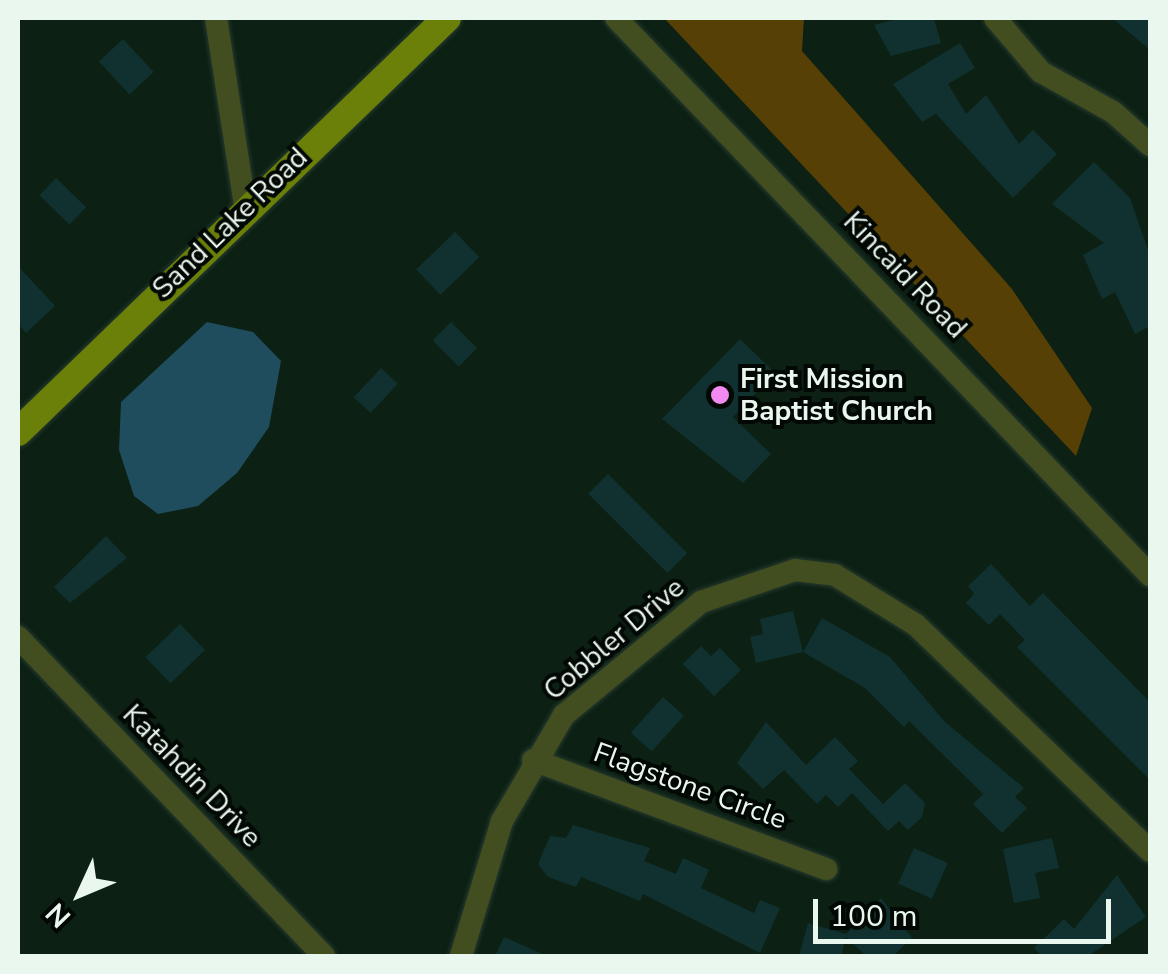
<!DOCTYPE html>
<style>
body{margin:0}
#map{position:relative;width:1168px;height:974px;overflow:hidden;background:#0c2014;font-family:"Nunito Sans",sans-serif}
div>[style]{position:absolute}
.forest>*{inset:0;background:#564005}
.water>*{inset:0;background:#1f4d5d}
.building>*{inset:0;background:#10312f;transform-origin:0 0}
.roads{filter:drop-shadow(0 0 2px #273a2e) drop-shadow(0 0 2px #273a2e)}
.minor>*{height:22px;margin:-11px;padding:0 11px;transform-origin:11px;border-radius:11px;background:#434e20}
.major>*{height:28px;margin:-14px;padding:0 14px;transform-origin:14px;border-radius:14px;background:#6b8009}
.dots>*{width:28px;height:28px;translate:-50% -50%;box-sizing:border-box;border:5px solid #020804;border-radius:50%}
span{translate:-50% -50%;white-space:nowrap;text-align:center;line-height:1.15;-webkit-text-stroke:8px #020804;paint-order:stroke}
.street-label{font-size:28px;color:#eaf7ee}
.poi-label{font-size:28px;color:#eaf7ee;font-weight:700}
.left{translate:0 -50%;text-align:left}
.frame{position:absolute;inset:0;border:20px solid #eaf7ee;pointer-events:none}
.north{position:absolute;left:30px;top:844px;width:100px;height:100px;-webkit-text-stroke:8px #020804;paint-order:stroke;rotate:226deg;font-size:28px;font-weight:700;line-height:40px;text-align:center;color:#eaf7ee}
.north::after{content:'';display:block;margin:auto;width:35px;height:45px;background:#eaf7ee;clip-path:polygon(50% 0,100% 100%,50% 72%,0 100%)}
.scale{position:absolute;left:813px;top:899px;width:298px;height:45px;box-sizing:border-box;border:5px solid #eaf7ee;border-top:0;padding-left:12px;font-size:30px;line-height:35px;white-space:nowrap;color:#eaf7ee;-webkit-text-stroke:8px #020804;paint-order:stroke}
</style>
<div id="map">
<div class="forest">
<div style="clip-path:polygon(664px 18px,804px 18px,802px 51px,1012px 289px,1092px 408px,1076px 456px)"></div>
</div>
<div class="water">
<div style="clip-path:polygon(207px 322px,253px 332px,281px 361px,269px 427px,237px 473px,198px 506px,158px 514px,134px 496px,119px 450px,121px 402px)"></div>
</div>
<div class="building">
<div style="clip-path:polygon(900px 18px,934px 18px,941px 43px,891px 56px,874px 25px)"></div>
<div style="clip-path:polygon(1112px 18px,1150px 18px,1150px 50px)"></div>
<div style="left:123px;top:39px;width:45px;height:33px;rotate:47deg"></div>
<div style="clip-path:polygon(960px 43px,975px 68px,948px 84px,966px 114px,986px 95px,1019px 144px,1033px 130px,1057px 154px,1013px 198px,936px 114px,922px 122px,893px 84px)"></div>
<div style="clip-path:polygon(1094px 162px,1130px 198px,1150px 256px,1150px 326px,1135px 334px,1115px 292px,1102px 299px,1083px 255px,1104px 243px,1052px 204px)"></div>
<div style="left:56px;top:178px;width:42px;height:24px;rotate:44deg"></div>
<div style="left:455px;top:232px;width:35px;height:54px;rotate:46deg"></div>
<div style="clip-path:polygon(18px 266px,55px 306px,26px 333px,18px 324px)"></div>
<div style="left:451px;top:322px;width:37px;height:26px;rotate:45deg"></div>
<div style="clip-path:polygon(740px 339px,775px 373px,733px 417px,771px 454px,743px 483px,662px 419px)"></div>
<div style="left:381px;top:368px;width:23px;height:40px;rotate:43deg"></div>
<div style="left:608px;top:474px;width:112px;height:28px;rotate:45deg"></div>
<div style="clip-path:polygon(106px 536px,127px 558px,70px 603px,54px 587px)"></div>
<div style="clip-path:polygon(991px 564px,1030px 606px,1043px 593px,1150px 702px,1150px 780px,1017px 647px,1025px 640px,1000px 614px,989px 625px,966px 603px,974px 594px,968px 586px)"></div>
<div style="clip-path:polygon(793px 611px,803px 652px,756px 663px,750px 637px,763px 634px,760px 619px)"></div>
<div style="clip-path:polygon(822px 618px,890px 657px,944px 721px,1024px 788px,1015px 797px,1027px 808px,1002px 833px,973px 804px,983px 794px,909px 721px,904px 727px,865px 688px,803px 652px)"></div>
<div style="left:180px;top:624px;width:36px;height:48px;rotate:46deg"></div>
<div style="clip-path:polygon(701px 646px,711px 656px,720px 648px,741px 670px,714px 696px,683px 664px)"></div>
<div style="left:663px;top:697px;width:28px;height:48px;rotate:42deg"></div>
<div style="clip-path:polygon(766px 722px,806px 765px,835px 737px,858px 761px,849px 769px,883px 804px,905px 783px,925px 803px,922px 817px,908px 830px,899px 821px,888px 831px,852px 793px,838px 807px,826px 795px,817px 804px,784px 770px,763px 789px,737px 763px)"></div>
<div style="clip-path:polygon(573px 825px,650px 848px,644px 861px,676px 874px,683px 858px,709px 870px,701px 888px,754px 913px,760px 900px,780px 908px,760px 953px,643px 894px,640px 901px,581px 877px,576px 887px,548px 877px,538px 864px,550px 836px,566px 838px)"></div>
<div style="clip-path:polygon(1052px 838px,1059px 868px,1035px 873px,1040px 898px,1014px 903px,1003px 849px)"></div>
<div style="left:914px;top:848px;width:37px;height:39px;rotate:24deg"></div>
<div style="clip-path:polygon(1117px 875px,1146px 917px,1088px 956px,1042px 956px,1034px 948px,1064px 919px,1074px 929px)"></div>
<div style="clip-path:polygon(881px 898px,912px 938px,893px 956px,866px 956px,846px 937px,841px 956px,799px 956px,808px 923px,846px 934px)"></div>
<div style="clip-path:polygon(504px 937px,547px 956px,495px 956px)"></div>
</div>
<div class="roads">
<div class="minor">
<div style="left:216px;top:18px;width:190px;rotate:81.2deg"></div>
<div style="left:616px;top:18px;width:772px;rotate:46.21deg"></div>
<div style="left:995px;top:18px;width:71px;rotate:49.6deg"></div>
<div style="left:1041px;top:72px;width:82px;rotate:29.1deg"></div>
<div style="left:1113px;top:112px;width:50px;rotate:41.7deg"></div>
<div style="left:18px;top:637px;width:442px;rotate:46.2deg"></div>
<div style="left:533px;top:760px;width:313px;rotate:20.4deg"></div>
<div style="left:461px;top:956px;width:141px;rotate:-73.1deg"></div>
<div style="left:502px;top:821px;width:123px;rotate:-59.7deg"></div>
<div style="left:564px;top:715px;width:178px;rotate:-39.5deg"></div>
<div style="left:701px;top:602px;width:99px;rotate:-18.8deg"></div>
<div style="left:795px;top:570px;width:40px;rotate:7.1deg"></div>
<div style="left:835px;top:575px;width:95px;rotate:31.7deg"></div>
<div style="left:916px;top:625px;width:325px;rotate:44deg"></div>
</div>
<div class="major">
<div style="left:18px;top:432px;width:596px;rotate:-43.98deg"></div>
</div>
</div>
<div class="dots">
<div style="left:720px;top:395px;background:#f38af1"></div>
</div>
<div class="street-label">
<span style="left:230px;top:223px;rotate:-44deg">Sand Lake Road</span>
<span style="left:905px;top:275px;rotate:46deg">Kincaid Road</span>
<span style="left:614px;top:639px;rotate:-40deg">Cobbler Drive</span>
<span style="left:192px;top:776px;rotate:46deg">Katahdin Drive</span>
<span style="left:690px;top:786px;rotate:20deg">Flagstone Circle</span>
</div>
<div class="poi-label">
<span class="left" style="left:740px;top:395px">First Mission<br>Baptist Church</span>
</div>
<div class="frame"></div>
<div class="north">N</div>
<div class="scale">100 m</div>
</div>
